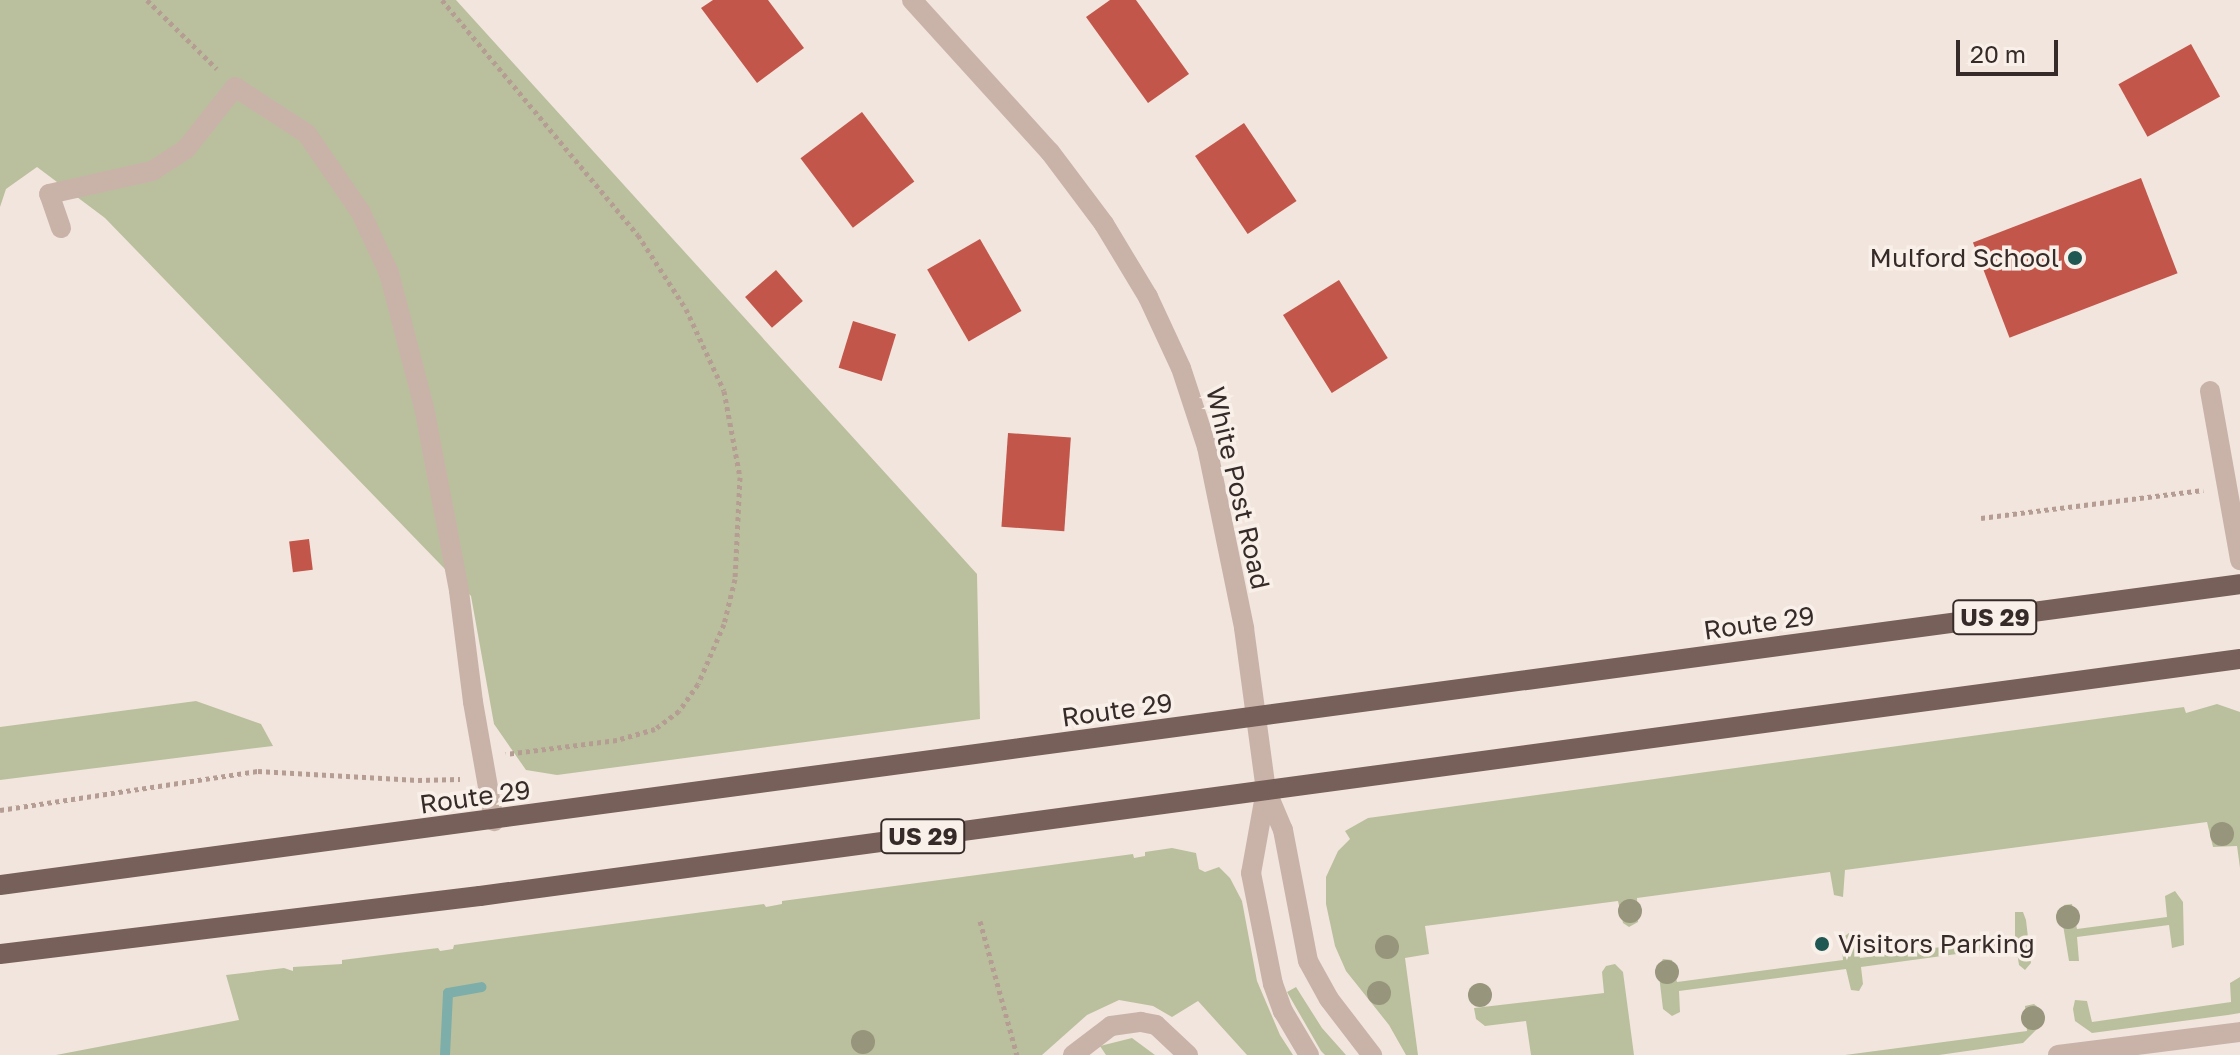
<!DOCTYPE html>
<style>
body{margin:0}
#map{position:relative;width:2240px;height:1055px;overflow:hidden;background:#f2e5dd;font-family:"Golos Text",sans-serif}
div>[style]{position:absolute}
.green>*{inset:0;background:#bac09d}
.stream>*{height:10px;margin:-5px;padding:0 5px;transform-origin:5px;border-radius:5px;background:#7daea9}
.building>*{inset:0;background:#c2564a;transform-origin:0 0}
.path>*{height:5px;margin-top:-2.5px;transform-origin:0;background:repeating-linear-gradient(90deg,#b59d93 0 4px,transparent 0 8px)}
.minor>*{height:20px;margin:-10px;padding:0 10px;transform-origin:10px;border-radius:10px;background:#c9b3a9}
.major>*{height:20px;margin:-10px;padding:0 10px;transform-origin:10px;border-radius:10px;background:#78605a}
.trees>*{width:24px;height:24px;margin:-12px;border-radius:50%;background:#97957c}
.dots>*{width:22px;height:22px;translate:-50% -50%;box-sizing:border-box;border:4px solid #f9f0e9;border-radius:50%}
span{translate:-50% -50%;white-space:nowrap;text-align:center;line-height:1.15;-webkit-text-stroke:7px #f9f0e9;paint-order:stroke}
.shield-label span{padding:2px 6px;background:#f9f0e9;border:2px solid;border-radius:6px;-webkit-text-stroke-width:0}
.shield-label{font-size:24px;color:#372b29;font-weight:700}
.poi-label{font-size:26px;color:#372b29}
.right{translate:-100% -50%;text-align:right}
.left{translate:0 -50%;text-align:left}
.street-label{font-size:26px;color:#372b29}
.scale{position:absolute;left:1956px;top:40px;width:102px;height:36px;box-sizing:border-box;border:4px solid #372b29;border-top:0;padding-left:10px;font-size:24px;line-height:28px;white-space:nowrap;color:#372b29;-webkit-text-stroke:6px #f9f0e9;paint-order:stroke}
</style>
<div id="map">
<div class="green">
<div style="clip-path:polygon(0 0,456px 0,977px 574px,980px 719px,557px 775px,526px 770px,494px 724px,471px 596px,105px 218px,37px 167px,6px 189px,0 207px)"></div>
<div style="clip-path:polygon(196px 701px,261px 724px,273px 746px,0 780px,0 727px)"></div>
<div style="clip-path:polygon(2217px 704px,2240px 712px,2240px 868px,2237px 846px,2213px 847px,2207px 822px,1845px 870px,1843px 897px,1834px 895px,1830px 872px,1637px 898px,1638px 922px,1629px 927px,1623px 923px,1618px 901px,1425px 926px,1429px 954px,1405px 958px,1418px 1055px,1406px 1055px,1389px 1025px,1346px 971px,1335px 946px,1326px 904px,1326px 877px,1338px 851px,1350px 839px,1345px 831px,1368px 818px,2184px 707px,2186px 713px)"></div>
<div style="clip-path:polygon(1172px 848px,1196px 853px,1199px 869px,1205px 872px,1219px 867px,1230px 878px,1242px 901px,1257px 981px,1280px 1035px,1293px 1055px,1247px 1055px,1198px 1001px,1172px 1017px,1153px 1006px,1119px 1000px,1087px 1015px,1042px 1055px,56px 1055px,239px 1020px,226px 975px,284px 968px,293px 971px,293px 967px,342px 964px,342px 960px,438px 948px,440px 951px,453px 949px,454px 945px,764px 904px,766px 907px,782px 904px,782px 901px,1133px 854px,1134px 858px,1145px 856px,1145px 852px)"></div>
<div style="clip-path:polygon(2175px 891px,2183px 902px,2184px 945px,2172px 948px,2169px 925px,2077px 937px,2079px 961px,2069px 961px,2061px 913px,2064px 905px,2072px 904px,2077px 929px,2167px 917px,2165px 896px)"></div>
<div style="clip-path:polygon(2015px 912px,2023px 912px,2026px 920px,2031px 963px,2025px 970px,2019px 965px,2016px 946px,1861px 967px,1863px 984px,1859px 991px,1851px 990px,1846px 969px,1679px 991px,1680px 1012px,1672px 1016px,1663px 1009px,1658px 967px,1663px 959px,1672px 960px,1677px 982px,1843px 960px,1841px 939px,1849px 933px,1855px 937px,1860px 958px,2015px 937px)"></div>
<div style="clip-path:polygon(1615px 964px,1623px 972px,1634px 1055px,1531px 1055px,1526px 1021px,1485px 1026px,1476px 1019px,1474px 1008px,1604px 993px,1602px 972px,1606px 966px)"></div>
<div style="clip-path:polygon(2240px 977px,2240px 1013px,2228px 1015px,2092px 1033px,2075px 1021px,2073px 1009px,2075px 1000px,2087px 1001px,2092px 1022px,2231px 1002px,2230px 983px)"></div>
<div style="clip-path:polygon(1296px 987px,1322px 1028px,1346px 1055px,1325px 1055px,1321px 1051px,1287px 992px)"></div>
<div style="clip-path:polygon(2034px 1004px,2039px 1008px,2039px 1027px,2023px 1043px,1939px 1055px,1845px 1055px,2027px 1031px,2025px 1006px)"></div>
<div style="clip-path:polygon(1132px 1038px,1155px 1055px,1106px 1055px,1100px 1046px)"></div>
</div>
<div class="stream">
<div style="left:445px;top:1055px;width:62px;rotate:-87.2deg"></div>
<div style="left:448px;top:993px;width:34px;rotate:-10deg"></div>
</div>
<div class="building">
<div style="clip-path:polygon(713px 0,768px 0,804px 48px,757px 83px,701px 8px)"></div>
<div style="clip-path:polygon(1110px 0,1136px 0,1189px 74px,1148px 103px,1086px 17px)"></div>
<div style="left:2191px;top:44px;width:60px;height:83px;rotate:61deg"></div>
<div style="left:862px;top:112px;width:87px;height:77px;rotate:53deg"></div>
<div style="left:1244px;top:123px;width:94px;height:59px;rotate:56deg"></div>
<div style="left:2141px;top:178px;width:102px;height:180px;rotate:69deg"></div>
<div style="left:980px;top:239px;width:83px;height:61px;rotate:60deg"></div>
<div style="left:776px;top:270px;width:41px;height:41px;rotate:49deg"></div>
<div style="left:1339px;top:280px;width:92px;height:66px;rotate:58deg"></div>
<div style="left:853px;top:321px;width:45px;height:49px;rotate:17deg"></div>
<div style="left:1008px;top:433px;width:63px;height:94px;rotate:4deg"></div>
<div style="left:309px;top:539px;width:31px;height:20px;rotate:83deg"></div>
</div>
<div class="path">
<div style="left:147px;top:0;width:98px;rotate:44.6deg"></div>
<div style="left:442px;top:0;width:306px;rotate:50.2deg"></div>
<div style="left:638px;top:235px;width:88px;rotate:57deg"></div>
<div style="left:686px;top:309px;width:90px;rotate:65.1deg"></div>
<div style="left:724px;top:391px;width:87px;rotate:79.5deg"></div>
<div style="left:740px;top:477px;width:102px;rotate:92.8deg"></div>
<div style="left:735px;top:579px;width:46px;rotate:103.7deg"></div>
<div style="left:724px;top:624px;width:65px;rotate:113.4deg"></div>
<div style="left:698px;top:684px;width:33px;rotate:125deg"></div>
<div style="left:679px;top:711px;width:30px;rotate:143deg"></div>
<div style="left:655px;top:729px;width:40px;rotate:164deg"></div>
<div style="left:617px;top:740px;width:112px;rotate:172.8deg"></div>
<div style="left:1981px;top:518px;width:224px;rotate:-7.2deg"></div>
<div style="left:0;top:810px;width:261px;rotate:-8.6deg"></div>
<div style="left:258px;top:771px;width:160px;rotate:3.2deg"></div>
<div style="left:418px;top:780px;width:42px;rotate:-1.4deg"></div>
<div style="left:980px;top:921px;width:139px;rotate:74.6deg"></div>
</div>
<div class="minor">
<div style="left:912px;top:0;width:205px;rotate:47.8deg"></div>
<div style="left:1050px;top:152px;width:90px;rotate:53.1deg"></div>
<div style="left:1104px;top:224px;width:85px;rotate:58.9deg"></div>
<div style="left:1148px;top:297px;width:78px;rotate:65.1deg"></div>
<div style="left:1181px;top:368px;width:83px;rotate:71.8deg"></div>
<div style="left:1207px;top:447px;width:185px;rotate:78.4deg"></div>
<div style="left:1244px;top:628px;width:163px;rotate:82.3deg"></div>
<div style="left:1266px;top:790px;width:43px;rotate:67deg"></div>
<div style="left:1283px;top:830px;width:133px;rotate:79.2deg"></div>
<div style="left:1308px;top:961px;width:43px;rotate:61.1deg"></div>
<div style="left:1329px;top:999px;width:71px;rotate:52.5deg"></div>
<div style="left:61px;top:228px;width:36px;rotate:-109deg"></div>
<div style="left:49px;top:194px;width:106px;rotate:-12.6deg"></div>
<div style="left:152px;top:171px;width:40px;rotate:-32.9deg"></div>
<div style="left:186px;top:149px;width:79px;rotate:-51.7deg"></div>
<div style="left:235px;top:87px;width:86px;rotate:33.1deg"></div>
<div style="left:307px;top:134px;width:96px;rotate:55.6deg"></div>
<div style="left:361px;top:213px;width:66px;rotate:65deg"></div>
<div style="left:389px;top:273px;width:138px;rotate:75.4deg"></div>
<div style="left:424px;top:407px;width:187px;rotate:79.2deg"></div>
<div style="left:459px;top:591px;width:112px;rotate:82.8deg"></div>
<div style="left:473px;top:702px;width:121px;rotate:80deg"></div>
<div style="left:2210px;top:391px;width:172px;rotate:79.9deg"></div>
<div style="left:1266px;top:790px;width:84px;rotate:100.2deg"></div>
<div style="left:1251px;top:873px;width:113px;rotate:78.8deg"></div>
<div style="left:1273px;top:984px;width:29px;rotate:70deg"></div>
<div style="left:1283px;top:1011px;width:51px;rotate:59.4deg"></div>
<div style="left:1073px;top:1055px;width:48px;rotate:-37.3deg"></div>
<div style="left:1111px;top:1026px;width:30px;rotate:-8deg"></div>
<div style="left:1141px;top:1022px;width:15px;rotate:11deg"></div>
<div style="left:1156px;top:1025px;width:44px;rotate:43.2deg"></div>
<div style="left:2058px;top:1055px;width:183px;rotate:-7.2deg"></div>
</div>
<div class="major">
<div style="left:0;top:885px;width:2260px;rotate:-7.65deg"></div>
<div style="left:0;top:954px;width:483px;rotate:-6.9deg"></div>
<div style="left:480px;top:896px;width:1776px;rotate:-7.67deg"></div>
</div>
<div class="trees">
<div style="left:2222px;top:834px"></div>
<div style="left:1630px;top:911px"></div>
<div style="left:2068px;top:917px"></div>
<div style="left:1387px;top:947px"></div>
<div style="left:1667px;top:972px"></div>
<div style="left:1379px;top:993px"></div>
<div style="left:1480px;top:995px"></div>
<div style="left:2033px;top:1018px"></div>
<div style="left:863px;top:1042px"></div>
</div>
<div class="dots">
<div style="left:2075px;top:258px;background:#1f5753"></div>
<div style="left:1822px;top:944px;background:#1f5753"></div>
</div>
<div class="shield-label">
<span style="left:1995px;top:617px">US 29</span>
<span style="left:923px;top:836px">US 29</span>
</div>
<div class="poi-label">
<span class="right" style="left:2059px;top:258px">Mulford School</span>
<span class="left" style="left:1838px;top:944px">Visitors Parking</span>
</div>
<div class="street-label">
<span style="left:1238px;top:488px;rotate:77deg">White Post Road</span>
<span style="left:1759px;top:623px;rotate:-8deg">Route 29</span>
<span style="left:1117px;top:710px;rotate:-8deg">Route 29</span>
<span style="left:475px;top:797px;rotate:-8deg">Route 29</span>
</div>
<div class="scale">20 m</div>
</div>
